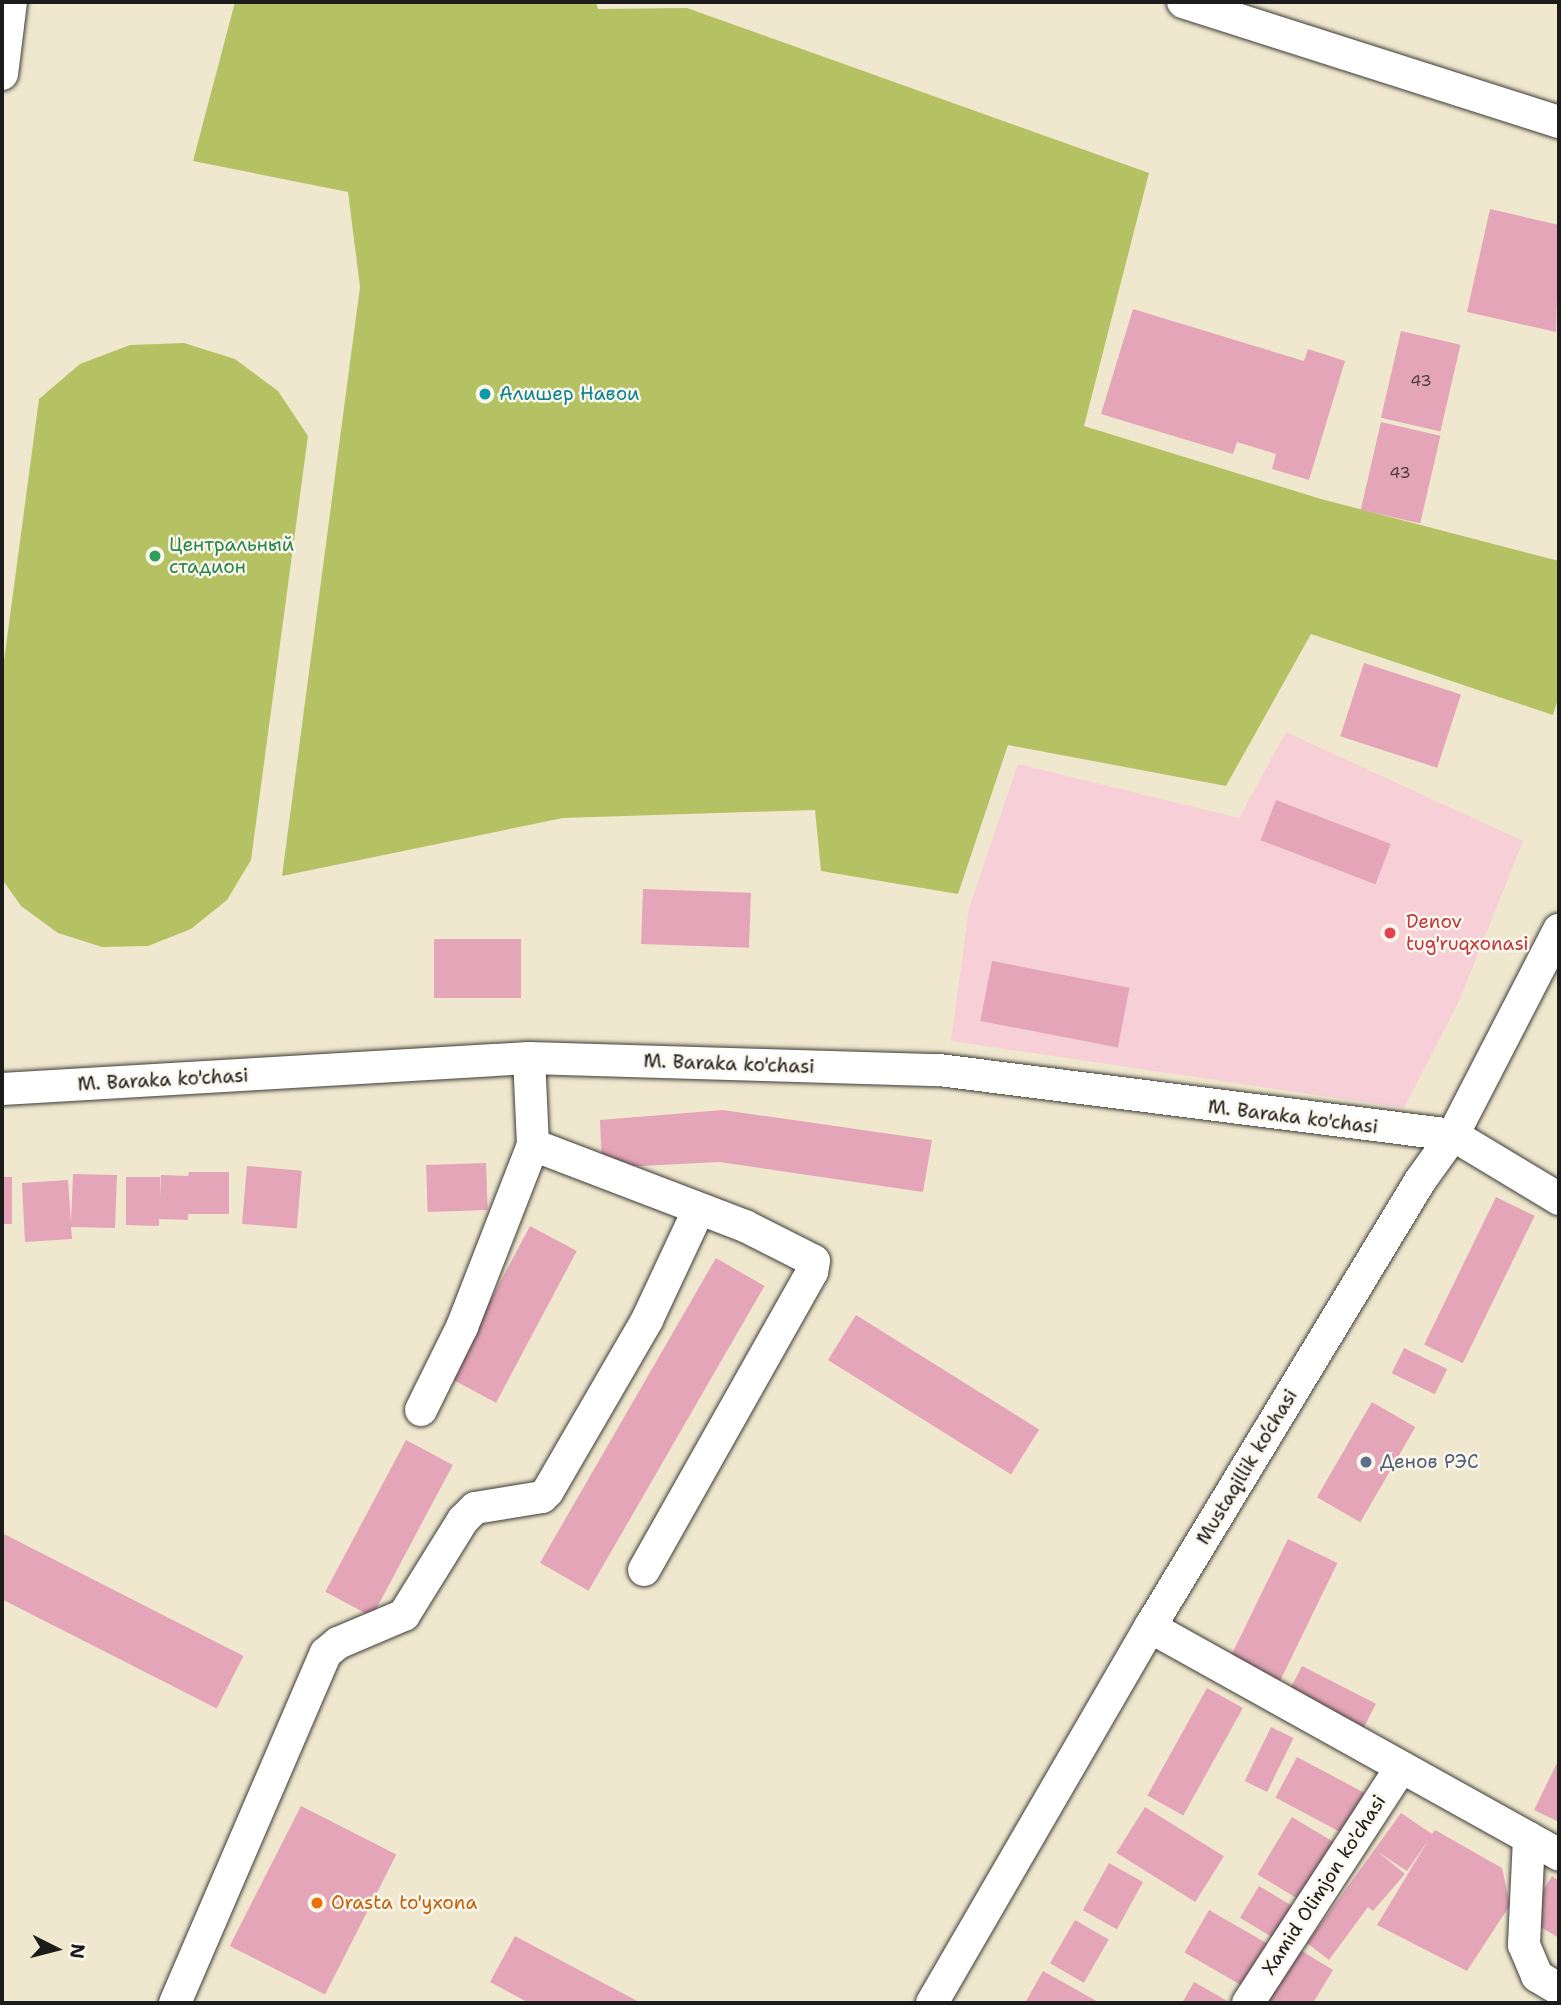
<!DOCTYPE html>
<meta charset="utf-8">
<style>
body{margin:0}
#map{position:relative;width:1561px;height:2005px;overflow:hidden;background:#f0e8ce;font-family:"Shantell Sans",sans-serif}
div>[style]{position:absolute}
.built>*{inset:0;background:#f6cfd7}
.green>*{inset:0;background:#b4c264}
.building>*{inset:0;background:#e4a5b8;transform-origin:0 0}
.roads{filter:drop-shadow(0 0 2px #3c3b37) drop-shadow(0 0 2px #3c3b37)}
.minor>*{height:32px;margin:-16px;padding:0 16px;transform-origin:16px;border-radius:16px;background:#fff}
.dots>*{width:19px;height:19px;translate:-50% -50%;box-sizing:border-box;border:4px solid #fbf7ec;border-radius:50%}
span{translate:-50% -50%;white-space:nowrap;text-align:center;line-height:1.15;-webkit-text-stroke:5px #fbf7ec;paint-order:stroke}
.number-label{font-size:16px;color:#4e3e43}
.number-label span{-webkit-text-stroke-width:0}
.culture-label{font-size:19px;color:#0d838f}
.left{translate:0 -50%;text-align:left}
.leisure-label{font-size:19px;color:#27864d}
.health-label{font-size:19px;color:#be3a42}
.street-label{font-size:19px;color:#1c1c1c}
.service-label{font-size:19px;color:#4e5e75}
.food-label{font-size:19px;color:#c56008}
.frame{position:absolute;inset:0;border:4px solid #1c1c1c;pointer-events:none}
.north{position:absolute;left:21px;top:1914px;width:70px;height:70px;-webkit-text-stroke:5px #fbf7ec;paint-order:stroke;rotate:96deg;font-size:19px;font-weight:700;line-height:28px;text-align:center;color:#1c1c1c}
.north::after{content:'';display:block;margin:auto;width:24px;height:32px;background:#1c1c1c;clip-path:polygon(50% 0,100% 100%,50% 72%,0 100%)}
</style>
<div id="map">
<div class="built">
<div style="clip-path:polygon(1286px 732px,1523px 841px,1459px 1001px,1404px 1108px,951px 1041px,969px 908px,1018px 764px,1239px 818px)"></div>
</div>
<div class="green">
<div style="clip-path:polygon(235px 2px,596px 2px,598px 9px,687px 8px,1149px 173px,1084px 426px,1321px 499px,1559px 561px,1559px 696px,1553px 715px,1311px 634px,1226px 786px,1008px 745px,958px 894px,821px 871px,815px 810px,563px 818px,282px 876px,360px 287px,348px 192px,193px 161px)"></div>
<div style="clip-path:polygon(184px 343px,235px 359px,278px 391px,308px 436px,251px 860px,227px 900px,191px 929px,148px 946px,102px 947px,58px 933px,21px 906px,2px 879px,2px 676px,39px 399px,80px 364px,130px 345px)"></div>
</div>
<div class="building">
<div style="clip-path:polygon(1490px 209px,1559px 225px,1556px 332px,1467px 312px)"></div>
<div style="clip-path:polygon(1133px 309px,1304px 361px,1308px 349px,1345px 361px,1309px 480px,1272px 469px,1276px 454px,1237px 442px,1233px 454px,1101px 414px)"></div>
<div style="left:1401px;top:331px;width:61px;height:89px;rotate:13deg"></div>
<div style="left:1381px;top:422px;width:61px;height:90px;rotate:13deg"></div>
<div style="left:1364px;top:663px;width:102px;height:77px;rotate:18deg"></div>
<div style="left:1276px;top:800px;width:123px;height:43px;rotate:21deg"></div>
<div style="left:643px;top:889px;width:108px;height:55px;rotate:2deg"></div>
<div style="left:434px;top:939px;width:87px;height:59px"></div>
<div style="left:992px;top:961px;width:140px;height:61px;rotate:11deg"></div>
<div style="clip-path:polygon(723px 1110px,932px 1140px,923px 1192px,719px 1162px,602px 1168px,600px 1120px)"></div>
<div style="left:486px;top:1163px;width:47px;height:60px;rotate:88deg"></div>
<div style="left:247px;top:1166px;width:55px;height:58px;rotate:5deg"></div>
<div style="clip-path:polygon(189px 1172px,229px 1172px,229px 1214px,188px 1214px,188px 1220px,159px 1219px,159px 1226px,126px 1225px,126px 1177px,160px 1177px,160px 1197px,161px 1175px,188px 1176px)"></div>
<div style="clip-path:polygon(73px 1174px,117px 1175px,115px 1228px,71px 1227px,72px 1239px,25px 1242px,22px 1183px,68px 1180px,71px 1222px)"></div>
<div style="left:2px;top:1177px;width:10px;height:47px"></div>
<div style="left:1496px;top:1197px;width:43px;height:164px;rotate:26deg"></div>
<div style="left:530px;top:1226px;width:53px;height:172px;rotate:28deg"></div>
<div style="left:716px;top:1258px;width:56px;height:352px;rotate:30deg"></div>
<div style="left:856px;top:1315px;width:216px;height:53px;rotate:32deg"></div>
<div style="left:1404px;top:1348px;width:48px;height:28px;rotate:26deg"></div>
<div style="left:1372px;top:1402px;width:50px;height:110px;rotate:30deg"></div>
<div style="left:406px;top:1440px;width:53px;height:172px;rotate:28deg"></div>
<div style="left:2px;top:1533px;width:271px;height:59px;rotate:27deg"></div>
<div style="left:1288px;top:1539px;width:55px;height:138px;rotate:26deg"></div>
<div style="left:1302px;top:1666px;width:83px;height:34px;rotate:27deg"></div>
<div style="left:1207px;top:1688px;width:41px;height:123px;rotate:29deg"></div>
<div style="left:1271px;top:1727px;width:25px;height:60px;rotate:26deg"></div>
<div style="left:1297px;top:1757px;width:76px;height:46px;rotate:28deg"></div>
<div style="clip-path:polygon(1559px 1759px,1559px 1822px,1534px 1810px)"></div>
<div style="left:301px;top:1806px;width:107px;height:157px;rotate:27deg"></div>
<div style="left:1145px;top:1807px;width:93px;height:54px;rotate:32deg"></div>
<div style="clip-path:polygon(1401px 1813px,1432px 1834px,1435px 1830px,1502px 1868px,1510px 1905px,1467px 1971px,1377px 1925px,1429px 1839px,1407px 1871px,1378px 1852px,1405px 1874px,1373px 1911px,1368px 1907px,1329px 1960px,1307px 1943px)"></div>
<div style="left:1292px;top:1817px;width:49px;height:67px;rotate:31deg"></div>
<div style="left:1109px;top:1863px;width:39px;height:54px;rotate:29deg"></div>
<div style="clip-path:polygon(1552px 1876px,1559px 1881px,1559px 1938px,1526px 1918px)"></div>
<div style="left:1259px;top:1886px;width:43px;height:37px;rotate:31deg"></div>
<div style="left:1209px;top:1910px;width:75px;height:49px;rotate:30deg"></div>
<div style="left:1075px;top:1920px;width:39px;height:50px;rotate:30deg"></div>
<div style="clip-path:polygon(515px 1936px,641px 2003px,529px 2003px,490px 1982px)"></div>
<div style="clip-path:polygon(1297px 1948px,1333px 1970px,1313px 2003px,1270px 2003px,1266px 2001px)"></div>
<div style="clip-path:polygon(1043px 1971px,1100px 2003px,1025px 2003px)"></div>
<div style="clip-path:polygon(1194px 1982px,1231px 2003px,1182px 2003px)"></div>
</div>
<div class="roads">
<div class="minor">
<div style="left:1183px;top:2px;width:395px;rotate:17.7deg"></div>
<div style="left:2px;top:74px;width:73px;rotate:-82.9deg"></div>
<div style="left:2px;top:1089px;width:528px;rotate:-3.37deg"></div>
<div style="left:529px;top:1058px;width:410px;rotate:1.7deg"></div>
<div style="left:939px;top:1070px;width:518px;rotate:7.21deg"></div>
<div style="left:1453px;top:1135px;width:124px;rotate:31.1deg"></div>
<div style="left:533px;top:1145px;width:227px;rotate:20.9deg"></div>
<div style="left:745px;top:1226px;width:77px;rotate:26.9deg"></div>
<div style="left:814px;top:1261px;width:11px;rotate:100deg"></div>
<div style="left:812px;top:1272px;width:342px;rotate:119.4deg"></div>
<div style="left:421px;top:1410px;width:93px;rotate:-63.7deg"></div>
<div style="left:462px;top:1327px;width:195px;rotate:-68.7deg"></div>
<div style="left:533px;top:1145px;width:87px;rotate:-92.6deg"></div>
<div style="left:1150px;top:1627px;width:468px;rotate:29.1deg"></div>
<div style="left:1529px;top:1838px;width:107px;rotate:92.7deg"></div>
<div style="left:1524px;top:1945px;width:34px;rotate:67deg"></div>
<div style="left:1537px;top:1976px;width:26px;rotate:31deg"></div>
<div style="left:175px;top:2003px;width:381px;rotate:-66.7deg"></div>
<div style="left:326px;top:1653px;width:16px;rotate:-40deg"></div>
<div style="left:338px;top:1643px;width:72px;rotate:-23deg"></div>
<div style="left:404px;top:1615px;width:112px;rotate:-58.2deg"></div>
<div style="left:463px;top:1520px;width:17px;rotate:-45deg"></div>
<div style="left:475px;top:1508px;width:68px;rotate:-9.3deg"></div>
<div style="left:542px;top:1497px;width:8px;rotate:-45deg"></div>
<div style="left:548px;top:1491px;width:198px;rotate:-59.9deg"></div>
<div style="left:647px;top:1320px;width:120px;rotate:-64.9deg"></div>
<div style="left:932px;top:2003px;width:435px;rotate:-59.9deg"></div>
<div style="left:1150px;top:1627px;width:521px;rotate:-58.81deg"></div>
<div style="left:1420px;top:1181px;width:57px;rotate:-54.3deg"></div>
<div style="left:1453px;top:1135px;width:231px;rotate:-62.7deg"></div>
<div style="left:1248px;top:2003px;width:281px;rotate:-57deg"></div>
</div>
</div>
<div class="dots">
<div style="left:485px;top:394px;background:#0f9aa8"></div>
<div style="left:155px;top:556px;background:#2e9e5b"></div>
<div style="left:1390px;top:933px;background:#e0444e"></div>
<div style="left:1366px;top:1462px;background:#5c6f8a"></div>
<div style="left:317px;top:1903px;background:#e8710a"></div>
</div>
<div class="number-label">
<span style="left:1421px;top:381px">43</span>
<span style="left:1400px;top:473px">43</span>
</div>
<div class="culture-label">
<span class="left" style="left:499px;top:394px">Алишер Навои</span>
</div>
<div class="leisure-label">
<span class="left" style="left:169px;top:556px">Центральный<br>стадион</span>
</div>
<div class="health-label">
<span class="left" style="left:1406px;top:933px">Denov<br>tug'ruqxonasi</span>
</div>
<div class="street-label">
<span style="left:729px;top:1064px;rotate:2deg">M. Baraka ko'chasi</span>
<span style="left:163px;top:1080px;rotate:-3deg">M. Baraka ko'chasi</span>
<span style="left:1293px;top:1117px;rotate:7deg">M. Baraka ko'chasi</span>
<span style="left:1247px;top:1467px;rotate:-59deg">Mustaqillik ko‘chasi</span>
<span style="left:1324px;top:1885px;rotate:-57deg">Xamid Olimjon ko'chasi</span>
</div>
<div class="service-label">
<span class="left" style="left:1380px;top:1462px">Денов РЭС</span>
</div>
<div class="food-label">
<span class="left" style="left:331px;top:1903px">Orasta to'yxona</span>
</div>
<div class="frame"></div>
<div class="north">N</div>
</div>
